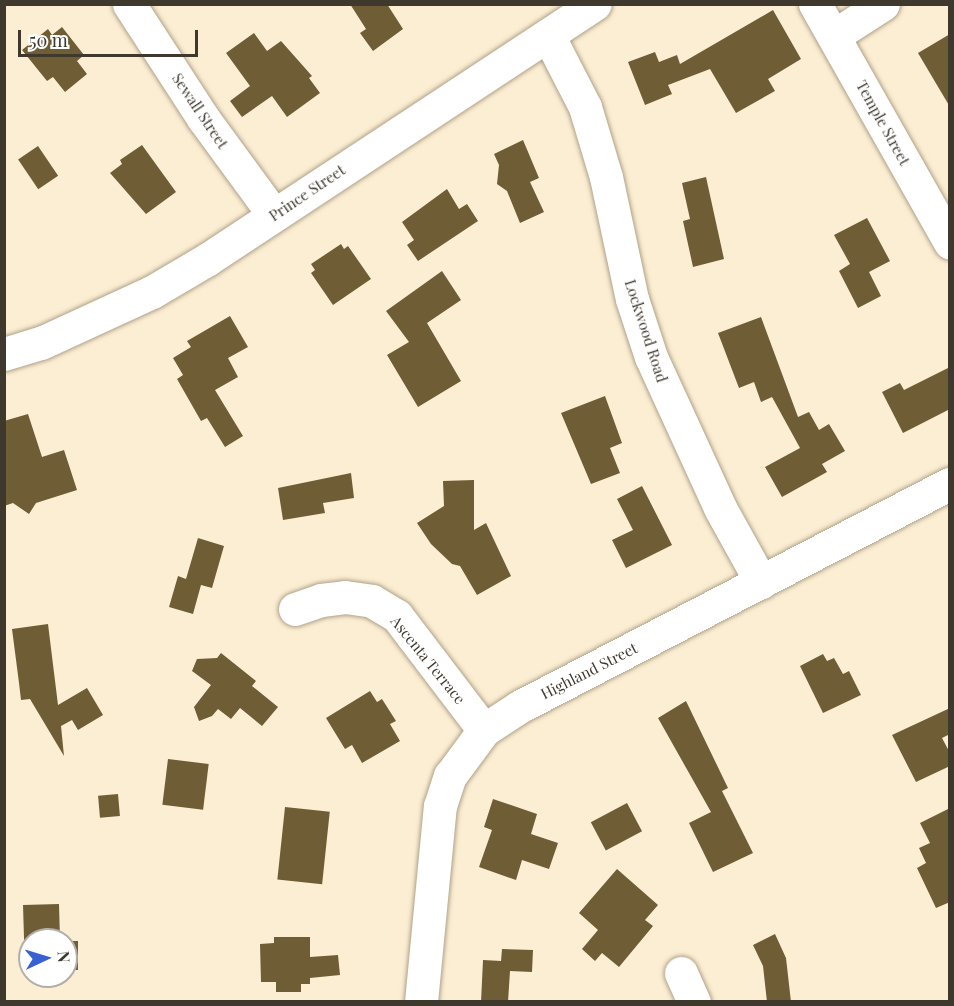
<!DOCTYPE html>
<style>
body{margin:0}
#map{position:relative;width:954px;height:1006px;overflow:hidden;background:#fceed3;font-family:"Playfair Display",serif}
div>[style]{position:absolute}
.building>*{inset:0;background:#6f5d35;transform-origin:0 0}
.roads{filter:drop-shadow(0 0 2px #afa289) drop-shadow(0 0 2px #afa289)}
.minor>*{height:33px;margin:-16.5px;padding:0 16.5px;transform-origin:16.5px;border-radius:16.5px;background:#fff}
span{translate:-50% -50%;white-space:nowrap;text-align:center;line-height:1.15;-webkit-text-stroke:6px #fff;paint-order:stroke}
.street-label{font-size:15px;color:#3e382d}
.frame{position:absolute;inset:0;border:6px solid #3e382d;pointer-events:none}
.north{position:absolute;left:18px;top:928px;width:60px;height:60px;box-sizing:border-box;background:#fff;border:2px solid #b2afab;border-radius:50%;rotate:86deg;font-size:16px;font-weight:700;line-height:24px;text-align:center;color:#3e382d}
.north::after{content:'';display:block;margin:auto;width:21px;height:27px;background:#3862d2;clip-path:polygon(50% 0,100% 100%,50% 72%,0 100%)}
.scale{position:absolute;left:18px;top:30px;width:180px;height:27px;box-sizing:border-box;border:3px solid #3e382d;border-top:0;padding-left:8px;font-size:18px;line-height:21px;white-space:nowrap;color:#3e382d;-webkit-text-stroke:4px #fff;paint-order:stroke}
</style>
<div id="map">
<div class="building">
<div style="clip-path:polygon(350px 4px,387px 4px,403px 29px,373px 51px,360px 33px,366px 29px)"></div>
<div style="clip-path:polygon(773px 10px,801px 59px,768px 79px,775px 91px,736px 113px,710px 69px,668px 85px,672px 94px,645px 105px,628px 62px,655px 52px,659px 62px,677px 55px,680px 64px)"></div>
<div style="clip-path:polygon(62px 27px,84px 55px,77px 61px,87px 74px,65px 92px,53px 77px,47px 81px,22px 50px,48px 29px,52px 35px)"></div>
<div style="clip-path:polygon(254px 33px,267px 51px,281px 41px,312px 76px,309px 78px,320px 93px,287px 117px,272px 96px,242px 117px,230px 101px,250px 86px,226px 53px)"></div>
<div style="clip-path:polygon(950px 34px,950px 107px,918px 53px)"></div>
<div style="clip-path:polygon(523px 140px,539px 178px,530px 182px,544px 212px,520px 223px,507px 191px,497px 184px,499px 165px,494px 154px)"></div>
<div style="clip-path:polygon(142px 145px,176px 192px,146px 214px,110px 173px,122px 164px,120px 160px)"></div>
<div style="left:38px;top:146px;width:36px;height:24px;rotate:56deg"></div>
<div style="clip-path:polygon(706px 177px,724px 259px,693px 267px,683px 221px,690px 219px,682px 183px)"></div>
<div style="clip-path:polygon(447px 189px,459px 209px,467px 204px,478px 221px,418px 261px,407px 245px,414px 240px,402px 222px)"></div>
<div style="clip-path:polygon(867px 218px,890px 261px,869px 272px,881px 296px,858px 308px,839px 271px,850px 264px,834px 235px)"></div>
<div style="clip-path:polygon(341px 244px,344px 249px,348px 246px,371px 279px,333px 305px,311px 273px,315px 270px,311px 264px)"></div>
<div style="clip-path:polygon(442px 271px,461px 300px,427px 323px,461px 381px,418px 407px,387px 355px,409px 342px,386px 311px)"></div>
<div style="clip-path:polygon(230px 316px,248px 347px,228px 358px,238px 377px,215px 390px,243px 436px,225px 447px,207px 418px,201px 421px,177px 379px,183px 375px,173px 358px,191px 347px,187px 341px)"></div>
<div style="clip-path:polygon(761px 317px,798px 417px,809px 412px,819px 430px,829px 424px,845px 451px,822px 464px,827px 472px,782px 497px,765px 467px,800px 448px,772px 397px,761px 402px,754px 382px,739px 388px,718px 333px)"></div>
<div style="clip-path:polygon(950px 367px,950px 409px,903px 433px,882px 392px,900px 383px,904px 390px)"></div>
<div style="clip-path:polygon(605px 396px,622px 443px,610px 448px,620px 473px,591px 484px,561px 413px)"></div>
<div style="clip-path:polygon(28px 414px,42px 457px,64px 450px,77px 490px,36px 503px,29px 514px,13px 503px,4px 506px,4px 421px)"></div>
<div style="clip-path:polygon(351px 473px,354px 498px,323px 503px,325px 513px,283px 520px,278px 488px)"></div>
<div style="clip-path:polygon(474px 480px,474px 530px,486px 523px,511px 576px,477px 595px,460px 566px,452px 564px,431px 544px,417px 523px,444px 506px,443px 481px)"></div>
<div style="clip-path:polygon(642px 486px,672px 545px,626px 568px,612px 540px,633px 530px,617px 499px)"></div>
<div style="clip-path:polygon(198px 538px,224px 546px,212px 588px,201px 585px,193px 614px,169px 607px,178px 576px,186px 579px)"></div>
<div style="clip-path:polygon(48px 624px,58px 705px,87px 688px,103px 715px,78px 730px,72px 720px,61px 726px,64px 756px,30px 699px,21px 700px,19px 683px,12px 629px)"></div>
<div style="clip-path:polygon(221px 653px,256px 681px,252px 686px,278px 707px,262px 726px,240px 708px,231px 719px,218px 709px,212px 716px,199px 721px,194px 707px,211px 685px,192px 671px,197px 659px,217px 658px)"></div>
<div style="clip-path:polygon(823px 654px,827px 661px,834px 658px,843px 674px,849px 671px,861px 695px,823px 713px,800px 666px)"></div>
<div style="clip-path:polygon(370px 691px,377px 702px,382px 699px,396px 721px,390px 724px,400px 741px,362px 763px,352px 745px,345px 749px,326px 718px)"></div>
<div style="clip-path:polygon(686px 701px,728px 788px,722px 791px,753px 853px,713px 872px,689px 823px,711px 812px,658px 718px)"></div>
<div style="clip-path:polygon(950px 708px,950px 734px,942px 738px,950px 753px,950px 766px,916px 782px,892px 735px)"></div>
<div style="left:168px;top:759px;width:41px;height:46px;rotate:7deg"></div>
<div style="left:118px;top:794px;width:22px;height:20px;rotate:85deg"></div>
<div style="clip-path:polygon(493px 799px,537px 814px,531px 834px,558px 843px,549px 869px,522px 860px,516px 880px,479px 867px,492px 830px,484px 827px)"></div>
<div style="left:627px;top:803px;width:32px;height:41px;rotate:62deg"></div>
<div style="left:285px;top:807px;width:45px;height:73px;rotate:6deg"></div>
<div style="clip-path:polygon(950px 808px,950px 902px,936px 908px,917px 868px,926px 863px,919px 848px,930px 843px,920px 823px)"></div>
<div style="clip-path:polygon(617px 869px,658px 905px,645px 920px,653px 926px,619px 967px,602px 953px,595px 961px,582px 949px,598px 930px,579px 913px)"></div>
<div style="clip-path:polygon(59px 904px,60px 940px,30px 940px,30px 971px,25px 971px,23px 905px)"></div>
<div style="clip-path:polygon(775px 934px,786px 958px,791px 1002px,767px 1002px,763px 966px,753px 945px)"></div>
<div style="clip-path:polygon(274px 937px,310px 937px,310px 957px,338px 955px,340px 975px,310px 978px,310px 984px,301px 984px,301px 992px,276px 992px,276px 982px,261px 982px,260px 944px,274px 943px)"></div>
<div style="left:66px;top:941px;width:12px;height:29px"></div>
<div style="clip-path:polygon(502px 949px,533px 950px,532px 972px,510px 971px,508px 1002px,481px 1002px,483px 960px,501px 961px)"></div>
</div>
<div class="roads">
<div class="minor">
<div style="left:129px;top:4px;width:136px;rotate:57deg"></div>
<div style="left:203px;top:118px;width:120px;rotate:53.8deg"></div>
<div style="left:815px;top:4px;width:274px;rotate:60.5deg"></div>
<div style="left:548px;top:35px;width:81px;rotate:62.8deg"></div>
<div style="left:585px;top:107px;width:73px;rotate:73.3deg"></div>
<div style="left:606px;top:177px;width:125px;rotate:78deg"></div>
<div style="left:632px;top:299px;width:61px;rotate:71.9deg"></div>
<div style="left:651px;top:357px;width:166px;rotate:65.4deg"></div>
<div style="left:720px;top:508px;width:85px;rotate:61deg"></div>
<div style="left:835px;top:35px;width:57px;rotate:-32.9deg"></div>
<div style="left:4px;top:354px;width:39px;rotate:-17deg"></div>
<div style="left:41px;top:343px;width:122px;rotate:-24.7deg"></div>
<div style="left:152px;top:292px;width:65px;rotate:-30.5deg"></div>
<div style="left:208px;top:259px;width:463px;rotate:-33.4deg"></div>
<div style="left:295px;top:609px;width:28px;rotate:-19deg"></div>
<div style="left:321px;top:600px;width:24px;rotate:-7deg"></div>
<div style="left:345px;top:597px;width:27px;rotate:8deg"></div>
<div style="left:372px;top:601px;width:29px;rotate:31deg"></div>
<div style="left:397px;top:616px;width:143px;rotate:52.7deg"></div>
<div style="left:681px;top:973px;width:32px;rotate:66deg"></div>
<div style="left:421px;top:1002px;width:197px;rotate:-84.5deg"></div>
<div style="left:440px;top:806px;width:32px;rotate:-72deg"></div>
<div style="left:450px;top:776px;width:57px;rotate:-53.5deg"></div>
<div style="left:484px;top:730px;width:42px;rotate:-33.3deg"></div>
<div style="left:519px;top:707px;width:485px;rotate:-27.4deg"></div>
</div>
</div>
<div class="street-label">
<span style="left:200px;top:111px;rotate:56deg">Sewall Street</span>
<span style="left:883px;top:123px;rotate:61deg">Temple Street</span>
<span style="left:307px;top:193px;rotate:-34deg">Prince Street</span>
<span style="left:646px;top:331px;rotate:72deg">Lockwood Road</span>
<span style="left:428px;top:660px;rotate:51deg">Ascenta Terrace</span>
<span style="left:589px;top:671px;rotate:-27deg">Highland Street</span>
</div>
<div class="frame"></div>
<div class="north">N</div>
<div class="scale">50 m</div>
</div>
